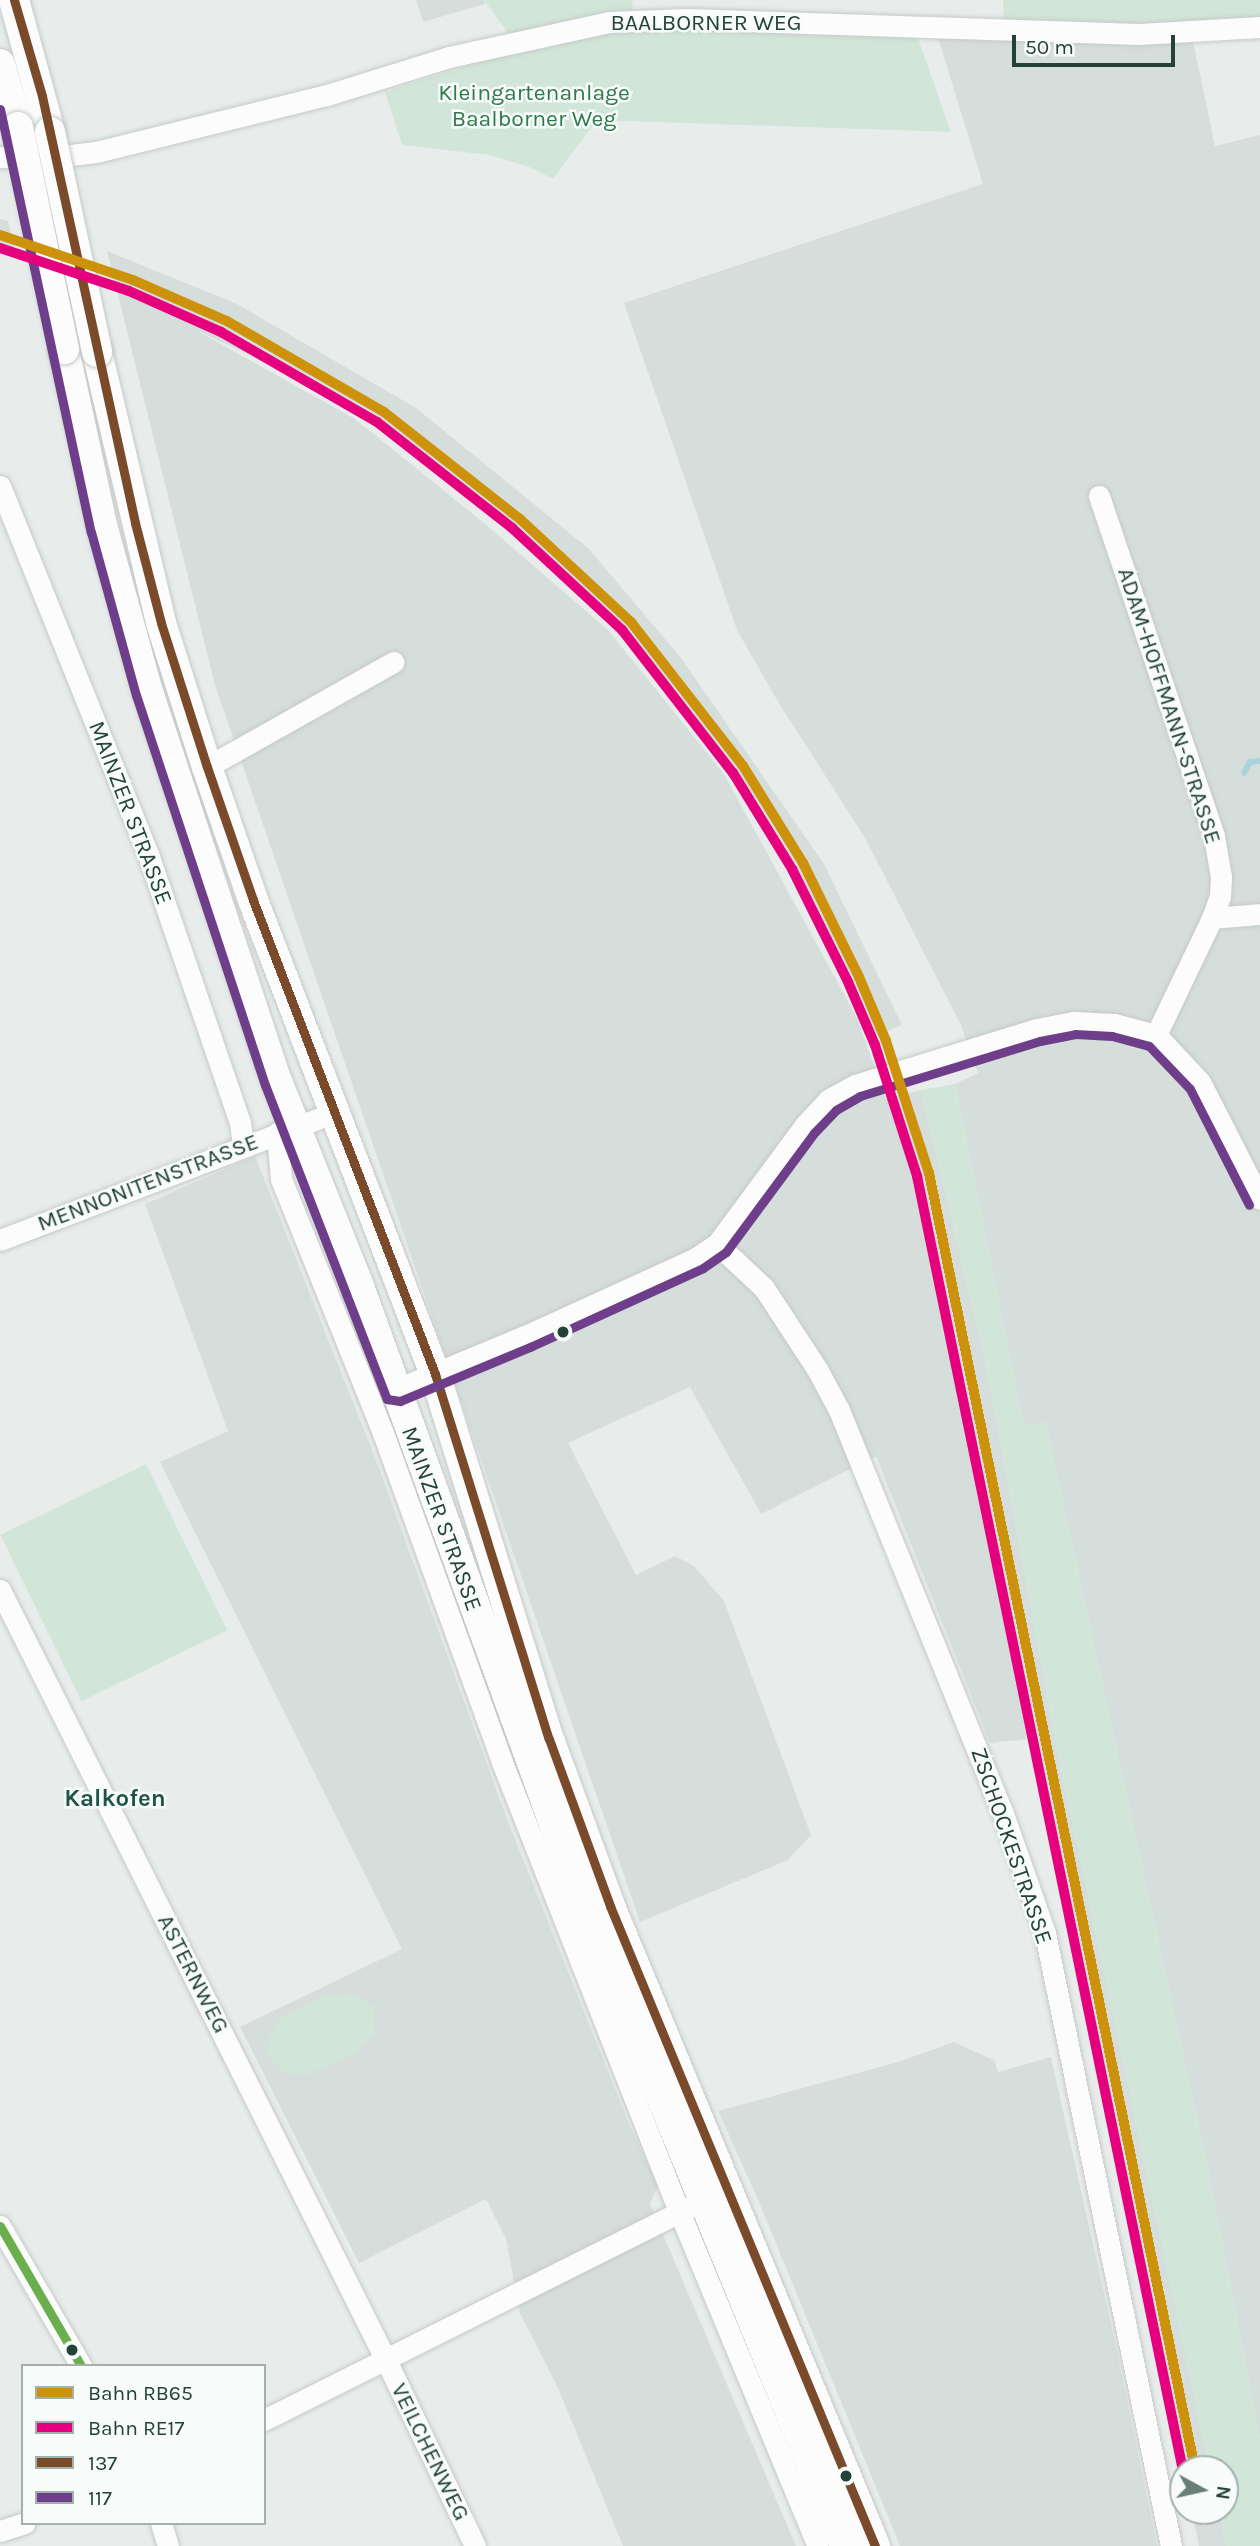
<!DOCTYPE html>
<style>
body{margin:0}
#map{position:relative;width:1260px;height:2546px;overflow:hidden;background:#e8edeb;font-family:Karla,sans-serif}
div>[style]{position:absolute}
.built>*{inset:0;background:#d6dedb}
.green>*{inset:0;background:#d1e6d8;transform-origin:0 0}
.stream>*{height:6px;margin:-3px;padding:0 3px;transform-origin:3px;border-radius:3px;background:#a9d4db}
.roads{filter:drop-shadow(0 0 2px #c5cac8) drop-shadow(0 0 2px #c5cac8)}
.minor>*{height:21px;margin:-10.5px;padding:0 10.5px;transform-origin:10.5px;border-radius:10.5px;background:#fcfcfc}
.secondary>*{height:30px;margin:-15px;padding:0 15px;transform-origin:15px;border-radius:15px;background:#fcfcfc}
.bridges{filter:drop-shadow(0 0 2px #c3cbc8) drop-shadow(0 0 2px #c3cbc8)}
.secondary-bridge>*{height:30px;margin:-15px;padding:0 15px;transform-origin:15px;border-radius:15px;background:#fcfcfc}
.bus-1>*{height:9px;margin:-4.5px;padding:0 4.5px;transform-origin:4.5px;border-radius:4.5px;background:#7a4b2a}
.bus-2>*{height:9px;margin:-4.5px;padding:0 4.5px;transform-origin:4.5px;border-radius:4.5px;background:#6e3e8b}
.bus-3>*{height:9px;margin:-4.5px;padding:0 4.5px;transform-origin:4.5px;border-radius:4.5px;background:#6bae4d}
.rail-1>*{height:10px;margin:-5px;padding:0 5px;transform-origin:5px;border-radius:5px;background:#cd920c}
.rail-2>*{height:10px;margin:-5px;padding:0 5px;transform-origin:5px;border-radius:5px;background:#e5007d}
.dots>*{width:19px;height:19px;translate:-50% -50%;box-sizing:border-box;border:4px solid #f7fbf9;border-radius:50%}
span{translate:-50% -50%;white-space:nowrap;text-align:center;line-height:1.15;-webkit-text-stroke:5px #f7fbf9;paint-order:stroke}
.street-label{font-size:23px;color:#24423a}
.park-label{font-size:23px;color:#2d7a4b}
.neighbourhood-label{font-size:24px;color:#1f5548;font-weight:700}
.legend{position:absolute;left:21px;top:2364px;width:245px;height:161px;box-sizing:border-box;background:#f7fbf9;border:2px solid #a3b1ad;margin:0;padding:9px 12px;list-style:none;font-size:21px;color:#24423a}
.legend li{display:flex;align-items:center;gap:14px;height:35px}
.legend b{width:35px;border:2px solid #a3b1ad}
.north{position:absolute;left:1169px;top:2455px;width:70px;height:70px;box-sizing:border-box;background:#f7fbf9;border:2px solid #a3b1ad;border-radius:50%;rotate:98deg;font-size:19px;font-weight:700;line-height:28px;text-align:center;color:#24423a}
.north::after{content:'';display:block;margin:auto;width:24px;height:32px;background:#697e78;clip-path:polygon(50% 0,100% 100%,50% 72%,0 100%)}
.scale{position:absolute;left:1012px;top:35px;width:163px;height:32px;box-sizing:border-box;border:4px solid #24423a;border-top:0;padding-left:9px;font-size:21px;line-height:24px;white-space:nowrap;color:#24423a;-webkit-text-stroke:5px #f7fbf9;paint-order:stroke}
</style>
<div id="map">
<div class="built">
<div style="clip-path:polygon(416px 0,484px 0,485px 4px,423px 22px)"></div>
<div style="clip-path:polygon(936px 31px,1193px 41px,1215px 146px,1260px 135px,1260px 2439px,1208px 2169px,1046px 1423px,1024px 1426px,955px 1084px,978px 1073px,961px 1025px,865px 838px,777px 700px,737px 630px,624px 303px,983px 184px)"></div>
<div style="clip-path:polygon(0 219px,8px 221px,15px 250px,0 246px)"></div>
<div style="clip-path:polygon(107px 251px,237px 304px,416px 408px,589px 549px,681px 658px,824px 864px,902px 1025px,876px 1035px,769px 822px,698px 722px,593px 596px,468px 490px,360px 407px,194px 329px,355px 419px,484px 523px,608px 630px,724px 774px,857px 1018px,886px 1099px,921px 1090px,984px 1354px,1064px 1784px,1212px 2469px,1183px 2469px,1082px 1970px,1028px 1739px,990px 1743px,876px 1456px,761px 1514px,690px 1387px,568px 1443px,636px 1575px,675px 1556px,694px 1566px,724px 1601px,811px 1835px,788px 1860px,640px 1922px,215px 685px)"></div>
<div style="clip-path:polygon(255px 1156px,376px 1460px,507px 1819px,629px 2124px,658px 2186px,650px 2204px,796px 2546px,623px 2546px,558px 2388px,520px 2313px,506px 2239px,486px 2199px,359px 2263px,240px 2027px,402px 1949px,160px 1462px,228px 1431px,145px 1204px)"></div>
<div style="clip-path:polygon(954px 2042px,995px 2061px,998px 2072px,1051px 2057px,1115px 2342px,1157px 2546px,900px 2546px,759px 2202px,718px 2111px,898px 2062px)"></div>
<div style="clip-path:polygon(1192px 2511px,1221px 2511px,1228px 2546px,1199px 2546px)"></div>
</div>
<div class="green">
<div style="clip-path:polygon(484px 0,632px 0,633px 12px,510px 36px)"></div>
<div style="clip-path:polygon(1003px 0,1260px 0,1260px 20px,1139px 27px,1004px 21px)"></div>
<div style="clip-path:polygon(649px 26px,916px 33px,951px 132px,597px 120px,553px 179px,529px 167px,490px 155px,402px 145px,385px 92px,497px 56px,594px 33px)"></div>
<div style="clip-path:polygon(955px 1084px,1024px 1426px,1046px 1422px,1208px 2169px,1260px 2439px,1260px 2546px,1226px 2546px,1218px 2511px,1225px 2511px,1225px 2469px,1209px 2469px,1064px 1784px,984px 1354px,921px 1090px)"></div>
<div style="left:146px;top:1464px;width:185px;height:162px;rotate:64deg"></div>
<div style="clip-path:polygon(351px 1993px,373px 2007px,375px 2031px,355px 2054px,308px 2074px,286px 2074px,268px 2055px,270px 2036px,282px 2017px,327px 1996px)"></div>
</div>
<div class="stream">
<div style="left:1244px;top:773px;width:13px;rotate:-61deg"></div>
<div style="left:1250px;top:762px;width:10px;rotate:-6deg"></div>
</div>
<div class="roads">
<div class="minor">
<div style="left:0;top:157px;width:45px;rotate:1.3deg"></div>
<div style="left:45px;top:158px;width:51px;rotate:-6.7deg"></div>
<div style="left:96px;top:152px;width:238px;rotate:-13.9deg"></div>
<div style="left:327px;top:95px;width:128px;rotate:-17.3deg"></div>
<div style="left:449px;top:57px;width:164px;rotate:-12.3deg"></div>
<div style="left:609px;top:22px;width:78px;rotate:-2.2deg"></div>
<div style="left:687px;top:19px;width:452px;rotate:1.9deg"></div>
<div style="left:1139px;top:34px;width:121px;rotate:-3.3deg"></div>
<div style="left:0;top:486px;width:397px;rotate:68.1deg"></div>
<div style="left:148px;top:854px;width:283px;rotate:71.1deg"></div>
<div style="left:240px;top:1122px;width:23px;rotate:83deg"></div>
<div style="left:1099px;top:496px;width:359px;rotate:71.3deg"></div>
<div style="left:1214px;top:836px;width:42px;rotate:80.3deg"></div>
<div style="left:1221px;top:877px;width:19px;rotate:93deg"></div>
<div style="left:1220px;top:896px;width:23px;rotate:110deg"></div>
<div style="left:1212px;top:918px;width:130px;rotate:115.6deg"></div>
<div style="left:207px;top:767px;width:214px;rotate:-29.4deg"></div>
<div style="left:1212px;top:918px;width:48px;rotate:-4.8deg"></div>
<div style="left:277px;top:1133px;width:46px;rotate:85deg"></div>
<div style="left:281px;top:1179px;width:274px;rotate:68.1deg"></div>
<div style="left:383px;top:1433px;width:350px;rotate:70.1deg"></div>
<div style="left:502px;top:1762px;width:483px;rotate:68.5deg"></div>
<div style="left:679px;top:2211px;width:363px;rotate:67.5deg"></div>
<div style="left:0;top:1240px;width:359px;rotate:-20.9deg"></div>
<div style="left:717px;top:1244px;width:64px;rotate:43.1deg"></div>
<div style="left:764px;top:1288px;width:97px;rotate:56.8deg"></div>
<div style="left:817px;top:1369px;width:47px;rotate:61.8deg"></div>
<div style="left:839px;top:1410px;width:433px;rotate:67.9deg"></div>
<div style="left:1002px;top:1811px;width:129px;rotate:70.6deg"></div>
<div style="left:1045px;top:1933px;width:626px;rotate:78.38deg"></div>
<div style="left:395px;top:1390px;width:141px;rotate:-22.6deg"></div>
<div style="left:525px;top:1336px;width:188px;rotate:-24.5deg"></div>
<div style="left:696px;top:1258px;width:25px;rotate:-34deg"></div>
<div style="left:717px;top:1244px;width:148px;rotate:-53.5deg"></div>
<div style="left:805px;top:1125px;width:34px;rotate:-47deg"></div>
<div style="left:828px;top:1100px;width:31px;rotate:-29deg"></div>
<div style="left:855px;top:1085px;width:190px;rotate:-17.1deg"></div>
<div style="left:1037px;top:1029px;width:38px;rotate:-11deg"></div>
<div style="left:1074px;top:1022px;width:40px;rotate:2.9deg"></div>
<div style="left:1114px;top:1024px;width:43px;rotate:14.7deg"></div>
<div style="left:1156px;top:1035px;width:64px;rotate:46.9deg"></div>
<div style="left:1200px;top:1082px;width:131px;rotate:62.9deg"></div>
<div style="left:0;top:1590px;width:859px;rotate:63.38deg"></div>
<div style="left:385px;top:2358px;width:208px;rotate:64.4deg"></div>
<div style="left:0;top:2226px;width:162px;rotate:59.9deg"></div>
<div style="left:264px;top:2420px;width:478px;rotate:-26.6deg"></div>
<div style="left:161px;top:2523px;width:24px;rotate:73deg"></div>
<div style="left:0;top:2531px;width:26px;rotate:-18deg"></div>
</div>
<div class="secondary">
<div style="left:14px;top:0;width:137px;rotate:74.7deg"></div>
<div style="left:0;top:64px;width:66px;rotate:74.1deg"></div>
<div style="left:64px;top:349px;width:184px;rotate:77.8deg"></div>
<div style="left:103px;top:529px;width:169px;rotate:74.6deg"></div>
<div style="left:148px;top:692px;width:410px;rotate:71.7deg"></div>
<div style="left:277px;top:1081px;width:219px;rotate:68.2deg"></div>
<div style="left:358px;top:1284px;width:670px;rotate:70.02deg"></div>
<div style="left:587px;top:1914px;width:683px;rotate:67.79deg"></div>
<div style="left:97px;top:352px;width:278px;rotate:76.7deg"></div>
<div style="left:161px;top:623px;width:151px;rotate:72.3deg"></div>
<div style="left:207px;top:767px;width:141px;rotate:70.9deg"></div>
<div style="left:253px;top:900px;width:508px;rotate:68.99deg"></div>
<div style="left:435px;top:1374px;width:382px;rotate:72.7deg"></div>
<div style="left:549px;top:1739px;width:178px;rotate:69.9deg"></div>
<div style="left:610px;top:1906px;width:693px;rotate:67.51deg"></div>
</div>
</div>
<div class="bridges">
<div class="secondary-bridge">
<div style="left:18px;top:127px;width:227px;rotate:78.3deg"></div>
<div style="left:50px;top:132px;width:225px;rotate:77.9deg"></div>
</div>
</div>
<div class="bus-1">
<div style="left:14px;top:0;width:100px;rotate:73.7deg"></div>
<div style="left:42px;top:96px;width:437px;rotate:77.7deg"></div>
<div style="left:135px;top:523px;width:103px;rotate:75.4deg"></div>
<div style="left:161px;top:623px;width:151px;rotate:72.3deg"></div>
<div style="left:207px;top:767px;width:141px;rotate:70.9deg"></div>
<div style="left:253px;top:900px;width:508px;rotate:68.99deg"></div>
<div style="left:435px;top:1374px;width:382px;rotate:72.7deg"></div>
<div style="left:549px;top:1739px;width:178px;rotate:69.9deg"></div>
<div style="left:610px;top:1906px;width:693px;rotate:67.51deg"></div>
</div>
<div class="bus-2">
<div style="left:0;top:109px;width:433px;rotate:77.9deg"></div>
<div style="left:91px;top:532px;width:169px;rotate:74.6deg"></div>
<div style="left:136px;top:695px;width:411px;rotate:71.7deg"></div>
<div style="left:265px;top:1085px;width:337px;rotate:68.8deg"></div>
<div style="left:387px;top:1399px;width:13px;rotate:9deg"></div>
<div style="left:400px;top:1401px;width:141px;rotate:-22.6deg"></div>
<div style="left:530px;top:1347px;width:190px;rotate:-24.5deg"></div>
<div style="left:703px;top:1268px;width:28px;rotate:-35deg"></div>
<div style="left:726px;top:1252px;width:148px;rotate:-53.5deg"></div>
<div style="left:814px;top:1133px;width:32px;rotate:-46deg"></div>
<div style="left:836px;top:1110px;width:28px;rotate:-30deg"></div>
<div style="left:860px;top:1096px;width:188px;rotate:-17deg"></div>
<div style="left:1040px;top:1041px;width:36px;rotate:-11deg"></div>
<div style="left:1075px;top:1034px;width:37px;rotate:3deg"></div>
<div style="left:1112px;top:1036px;width:38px;rotate:15deg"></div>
<div style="left:1149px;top:1046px;width:59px;rotate:46.4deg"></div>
<div style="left:1190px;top:1089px;width:130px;rotate:63deg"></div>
</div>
<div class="bus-3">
<div style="left:0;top:2226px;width:162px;rotate:59.9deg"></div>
</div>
<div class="rail-1">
<div style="left:0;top:235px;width:140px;rotate:18.7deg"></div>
<div style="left:133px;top:280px;width:103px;rotate:23.6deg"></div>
<div style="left:227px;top:321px;width:181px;rotate:30.1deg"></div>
<div style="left:384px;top:412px;width:173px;rotate:38.2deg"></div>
<div style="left:520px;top:519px;width:151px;rotate:42.9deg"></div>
<div style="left:631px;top:622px;width:182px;rotate:52.1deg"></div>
<div style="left:743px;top:766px;width:114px;rotate:58.3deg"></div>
<div style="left:803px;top:863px;width:127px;rotate:63.8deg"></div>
<div style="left:859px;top:977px;width:69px;rotate:67.1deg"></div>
<div style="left:886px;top:1041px;width:139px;rotate:72deg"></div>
<div style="left:929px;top:1173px;width:1323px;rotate:78.4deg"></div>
</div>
<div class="rail-2">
<div style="left:0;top:248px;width:136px;rotate:18.4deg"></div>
<div style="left:129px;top:291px;width:101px;rotate:24deg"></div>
<div style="left:221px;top:332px;width:180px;rotate:30deg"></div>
<div style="left:377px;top:422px;width:172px;rotate:38.1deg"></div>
<div style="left:512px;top:528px;width:150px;rotate:42.8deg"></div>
<div style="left:622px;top:630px;width:181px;rotate:52.2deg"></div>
<div style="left:733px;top:773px;width:113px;rotate:58.4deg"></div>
<div style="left:792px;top:869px;width:126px;rotate:63.6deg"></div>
<div style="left:848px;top:982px;width:69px;rotate:66.8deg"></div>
<div style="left:875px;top:1045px;width:138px;rotate:72.2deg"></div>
<div style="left:917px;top:1176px;width:1322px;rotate:78.39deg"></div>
</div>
<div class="dots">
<div style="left:563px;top:1332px;background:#24423a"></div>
<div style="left:72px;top:2350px;background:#24423a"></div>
<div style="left:846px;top:2476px;background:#24423a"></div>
</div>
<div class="street-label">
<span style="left:706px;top:23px">BAALBORNER WEG</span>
<span style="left:1169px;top:706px;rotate:72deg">ADAM-HOFFMANN-STRASSE</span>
<span style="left:130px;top:813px;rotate:69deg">MAINZER STRASSE</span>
<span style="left:148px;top:1183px;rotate:-21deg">MENNONITENSTRASSE</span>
<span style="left:441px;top:1519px;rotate:70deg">MAINZER STRASSE</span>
<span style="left:1011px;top:1846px;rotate:71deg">ZSCHOCKESTRASSE</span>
<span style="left:193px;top:1974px;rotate:63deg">ASTERNWEG</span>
<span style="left:430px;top:2452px;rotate:64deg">VEILCHENWEG</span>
</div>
<div class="park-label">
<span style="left:534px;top:106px">Kleingartenanlage<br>Baalborner Weg</span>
</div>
<div class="neighbourhood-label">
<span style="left:115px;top:1799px">Kalkofen</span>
</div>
<ul class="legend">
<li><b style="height:9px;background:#cd920c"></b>Bahn RB65</li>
<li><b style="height:9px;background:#e5007d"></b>Bahn RE17</li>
<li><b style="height:9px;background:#7a4b2a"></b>137</li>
<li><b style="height:9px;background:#6e3e8b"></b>117</li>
</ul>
<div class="north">N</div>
<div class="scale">50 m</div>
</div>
